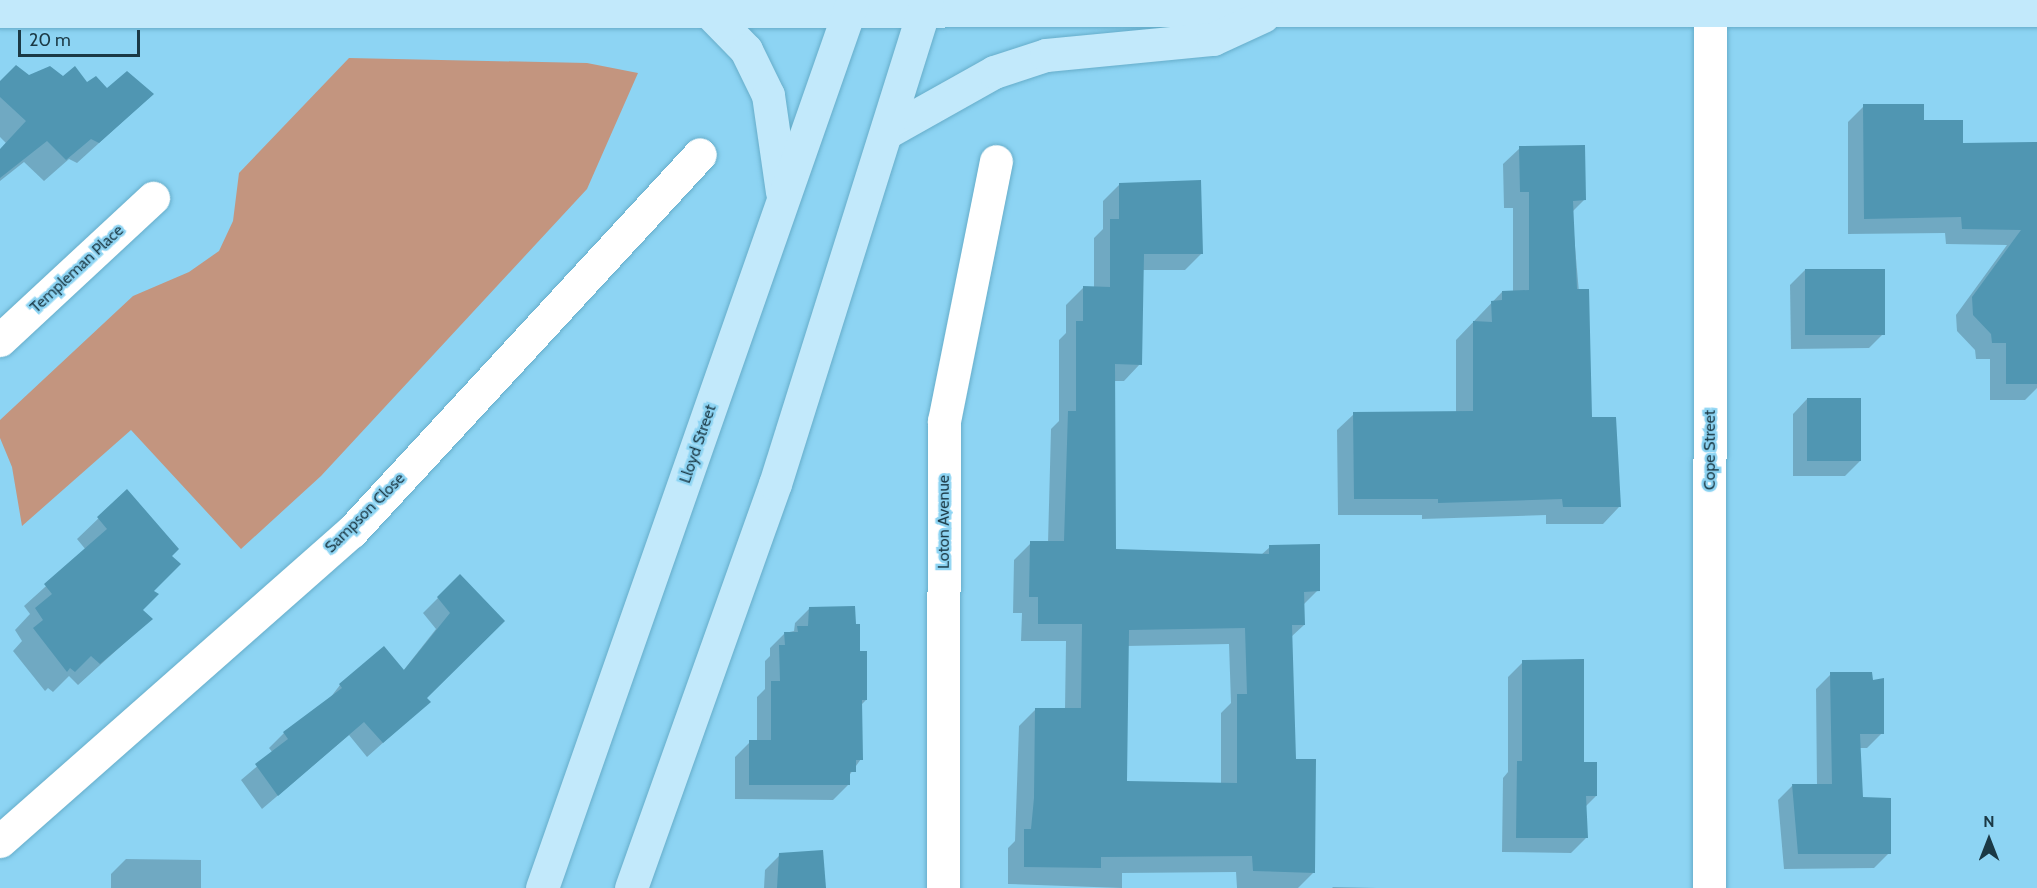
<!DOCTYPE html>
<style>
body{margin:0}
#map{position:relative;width:2037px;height:888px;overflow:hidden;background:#8dd4f3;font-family:Cabin,sans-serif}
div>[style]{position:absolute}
.green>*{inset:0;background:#c3957f}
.shadow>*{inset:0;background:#0003}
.building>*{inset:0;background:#5096b2;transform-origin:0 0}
.roads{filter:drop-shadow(0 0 2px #66adca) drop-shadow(0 0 2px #66adca)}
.street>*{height:33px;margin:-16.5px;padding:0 16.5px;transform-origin:16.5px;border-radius:16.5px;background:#fff}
.primary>*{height:33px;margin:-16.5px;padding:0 16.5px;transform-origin:16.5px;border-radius:16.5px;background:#c2e9fb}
span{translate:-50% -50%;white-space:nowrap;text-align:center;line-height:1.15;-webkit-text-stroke:5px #8dd4f3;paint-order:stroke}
.street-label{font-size:16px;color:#1b3945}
.north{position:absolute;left:1959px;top:810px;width:60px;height:60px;-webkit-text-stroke:4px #8dd4f3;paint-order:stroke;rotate:0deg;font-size:16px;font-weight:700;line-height:24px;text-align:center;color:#1b3945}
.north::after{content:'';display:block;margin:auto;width:21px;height:27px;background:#1b3945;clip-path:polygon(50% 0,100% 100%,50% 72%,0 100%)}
.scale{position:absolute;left:18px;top:30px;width:122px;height:27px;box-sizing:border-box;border:3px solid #1b3945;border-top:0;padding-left:8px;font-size:18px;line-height:21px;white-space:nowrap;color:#1b3945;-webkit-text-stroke:4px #8dd4f3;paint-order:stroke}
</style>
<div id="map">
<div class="green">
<div style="clip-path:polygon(349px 58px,587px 63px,638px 73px,587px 189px,321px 476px,241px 549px,131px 430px,22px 526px,12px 467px,0 438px,0 420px,133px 296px,189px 272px,219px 251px,233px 221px,239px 173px)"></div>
</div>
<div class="shadow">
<div style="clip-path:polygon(28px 77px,63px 78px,106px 90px,152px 95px,77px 163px,69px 159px,44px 181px,24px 162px,0 181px,0 150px,6px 143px,0 137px,0 83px)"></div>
<div style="clip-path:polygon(1864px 106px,1923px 121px,1961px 145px,2037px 143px,2037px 388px,2025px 400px,1990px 400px,1990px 359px,1976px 359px,1975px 350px,1957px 331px,1956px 315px,2007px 245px,1946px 244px,1945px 233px,1848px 234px,1848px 122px)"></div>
<div style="clip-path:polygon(1520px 148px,1584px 200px,1572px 212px,1590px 419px,1619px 507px,1603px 524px,1546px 524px,1546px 515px,1422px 519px,1422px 515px,1338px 515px,1337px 430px,1354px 414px,1456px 412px,1456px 340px,1502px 292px,1513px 292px,1513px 208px,1504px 208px,1503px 164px)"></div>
<div style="clip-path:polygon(evenodd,1120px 184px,1202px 253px,1185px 270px,1143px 270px,1140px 364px,1124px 381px,1114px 381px,1115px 551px,1261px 555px,1270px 547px,1318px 590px,1303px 605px,1304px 625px,1291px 637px,1295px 760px,1314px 872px,1298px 888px,1237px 888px,1236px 872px,1122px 873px,1122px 888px,1008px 884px,1008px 848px,1015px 841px,1019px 726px,1036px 709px,1065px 709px,1066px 641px,1021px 641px,1022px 613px,1013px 613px,1014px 560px,1031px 543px,1048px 543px,1051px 429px,1059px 421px,1059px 340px,1066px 333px,1066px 305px,1083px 288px,1094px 288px,1094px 238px,1103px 229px,1103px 201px,1120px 184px,1229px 644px,1231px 703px,1221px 713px,1221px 784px,1126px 783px,1127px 646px,1229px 644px)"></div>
<div style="clip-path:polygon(1805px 270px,1884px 333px,1869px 348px,1791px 349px,1790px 285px)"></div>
<div style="clip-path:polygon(1807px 399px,1860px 461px,1845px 476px,1793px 476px,1793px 414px)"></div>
<div style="clip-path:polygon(127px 491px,170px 556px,141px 610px,151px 619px,78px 685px,69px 676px,53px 692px,48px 688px,45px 691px,13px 651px,22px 641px,15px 630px,30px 614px,24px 606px,86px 550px,77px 539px)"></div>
<div style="clip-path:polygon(460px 576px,503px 621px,426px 698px,429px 702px,367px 757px,349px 735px,262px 809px,241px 780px,273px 753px,269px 748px,284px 733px,327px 702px,340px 685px,403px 671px,436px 629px,423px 613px)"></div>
<div style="clip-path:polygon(810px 608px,859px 652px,866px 700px,861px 705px,861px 759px,848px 777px,848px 785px,833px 800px,735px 799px,735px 757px,750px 742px,757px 742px,757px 697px,765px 689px,765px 661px,770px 656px,770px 648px,785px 633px,794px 631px,795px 623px)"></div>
<div style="clip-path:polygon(1523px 662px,1583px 763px,1596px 796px,1585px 807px,1586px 838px,1571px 853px,1502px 852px,1503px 778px,1508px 772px,1508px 677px)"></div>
<div style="clip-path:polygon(1831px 674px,1882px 733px,1867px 748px,1859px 748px,1861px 798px,1889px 853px,1874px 868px,1784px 869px,1778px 800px,1792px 786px,1817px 786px,1816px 689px)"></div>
<div style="clip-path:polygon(780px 855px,824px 888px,764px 888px,765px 870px)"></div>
<div style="clip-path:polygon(126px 859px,201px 860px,201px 888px,111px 888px,111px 874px)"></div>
<div style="clip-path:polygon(1333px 887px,1377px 888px,1332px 888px)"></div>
</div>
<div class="building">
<div style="clip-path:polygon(16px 65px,29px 75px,50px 66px,63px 76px,75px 66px,87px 82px,96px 76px,107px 88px,127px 71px,154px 94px,99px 143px,91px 139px,66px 160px,47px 141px,0 178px,0 149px,26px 121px,0 97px,0 81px)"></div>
<div style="clip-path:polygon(1863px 104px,1924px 104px,1924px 120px,1963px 120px,1963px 143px,2037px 142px,2037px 384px,2006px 384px,2006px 343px,1992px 343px,1991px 334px,1973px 315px,1972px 297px,2021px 230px,1962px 229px,1961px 217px,1864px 219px)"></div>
<div style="clip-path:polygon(1585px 145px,1586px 200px,1573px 201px,1577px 289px,1589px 289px,1592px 417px,1616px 417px,1621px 507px,1563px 507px,1562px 499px,1438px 503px,1438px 499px,1354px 499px,1353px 412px,1473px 411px,1473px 321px,1492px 322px,1491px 301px,1502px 300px,1502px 291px,1529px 290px,1529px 192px,1520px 192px,1519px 146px)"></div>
<div style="clip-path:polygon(evenodd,1201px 180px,1203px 254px,1144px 254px,1142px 365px,1115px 364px,1116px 549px,1269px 554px,1269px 545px,1320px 544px,1320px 591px,1304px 592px,1305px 625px,1292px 625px,1296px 759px,1316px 759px,1315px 873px,1253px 871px,1252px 856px,1101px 857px,1101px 868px,1024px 867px,1024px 829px,1031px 829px,1034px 798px,1035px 708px,1081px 708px,1082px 624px,1038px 624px,1038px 597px,1029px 597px,1030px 541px,1064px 541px,1068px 411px,1076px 411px,1076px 321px,1083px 321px,1083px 286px,1110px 287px,1110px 219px,1119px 219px,1119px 183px,1201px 180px,1245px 628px,1247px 694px,1237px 694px,1237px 783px,1127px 781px,1129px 630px,1245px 628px)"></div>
<div style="left:1805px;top:269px;width:80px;height:66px"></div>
<div style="left:1807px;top:398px;width:54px;height:63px"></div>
<div style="clip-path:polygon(127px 489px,179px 549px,172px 556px,181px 564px,154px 591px,159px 594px,143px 610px,153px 619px,100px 664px,91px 656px,75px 672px,70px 668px,67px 672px,33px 628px,43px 620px,35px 608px,52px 594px,44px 584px,107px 529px,97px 517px)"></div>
<div style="clip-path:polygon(460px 574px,505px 621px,427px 698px,431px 702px,383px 743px,364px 722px,278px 796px,255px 764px,288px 739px,283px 732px,342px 688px,339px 684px,384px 646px,404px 670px,450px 613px,437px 597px)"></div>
<div style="clip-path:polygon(855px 606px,856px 624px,860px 624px,860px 651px,867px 651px,867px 700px,862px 700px,863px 760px,856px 760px,856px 772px,850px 772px,850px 785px,749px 785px,749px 740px,771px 740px,771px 681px,780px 681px,779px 645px,785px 645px,784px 632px,798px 632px,797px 626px,808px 626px,809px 607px)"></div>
<div style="clip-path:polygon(1584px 659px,1584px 762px,1597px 762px,1597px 796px,1586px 796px,1588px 838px,1516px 838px,1517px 761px,1522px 761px,1522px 660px)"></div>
<div style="clip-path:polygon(1830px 672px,1872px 672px,1873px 680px,1884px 678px,1884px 734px,1860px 734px,1863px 797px,1891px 798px,1891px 854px,1798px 854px,1792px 784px,1832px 784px)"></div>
<div style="clip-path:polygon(823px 850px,826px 888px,777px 888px,779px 853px)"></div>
</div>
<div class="roads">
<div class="street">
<div style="left:0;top:340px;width:209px;rotate:-42.9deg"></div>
<div style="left:0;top:841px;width:468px;rotate:-41.4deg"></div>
<div style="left:351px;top:532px;width:514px;rotate:-47.28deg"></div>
<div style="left:943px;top:888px;width:467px;rotate:-89.9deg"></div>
<div style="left:944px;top:421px;width:265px;rotate:-78.7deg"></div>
<div style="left:1709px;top:888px;width:876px;rotate:-89.93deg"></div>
</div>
<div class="primary">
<div style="left:707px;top:10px;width:56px;rotate:45.7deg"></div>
<div style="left:746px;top:50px;width:50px;rotate:63.9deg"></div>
<div style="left:768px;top:95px;width:98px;rotate:81.8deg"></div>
<div style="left:0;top:11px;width:2037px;rotate:-0.03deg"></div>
<div style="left:887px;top:132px;width:123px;rotate:-29.3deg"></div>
<div style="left:994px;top:72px;width:55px;rotate:-18.1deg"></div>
<div style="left:1046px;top:55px;width:168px;rotate:-5.5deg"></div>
<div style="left:1213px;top:39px;width:55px;rotate:-24.7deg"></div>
<div style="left:542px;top:888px;width:941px;rotate:-70.7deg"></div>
<div style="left:631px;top:888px;width:429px;rotate:-70.4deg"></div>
<div style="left:775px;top:484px;width:507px;rotate:-72.57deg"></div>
</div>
</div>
<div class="street-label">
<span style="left:77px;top:269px;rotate:-43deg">Templeman Place</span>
<span style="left:698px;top:444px;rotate:-71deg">Lloyd Street</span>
<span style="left:1710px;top:450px;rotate:-90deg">Cope Street</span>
<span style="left:365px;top:513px;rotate:-45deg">Sampson Close</span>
<span style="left:944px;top:522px;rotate:-90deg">Loton Avenue</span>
</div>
<div class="north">N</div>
<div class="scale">20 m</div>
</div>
